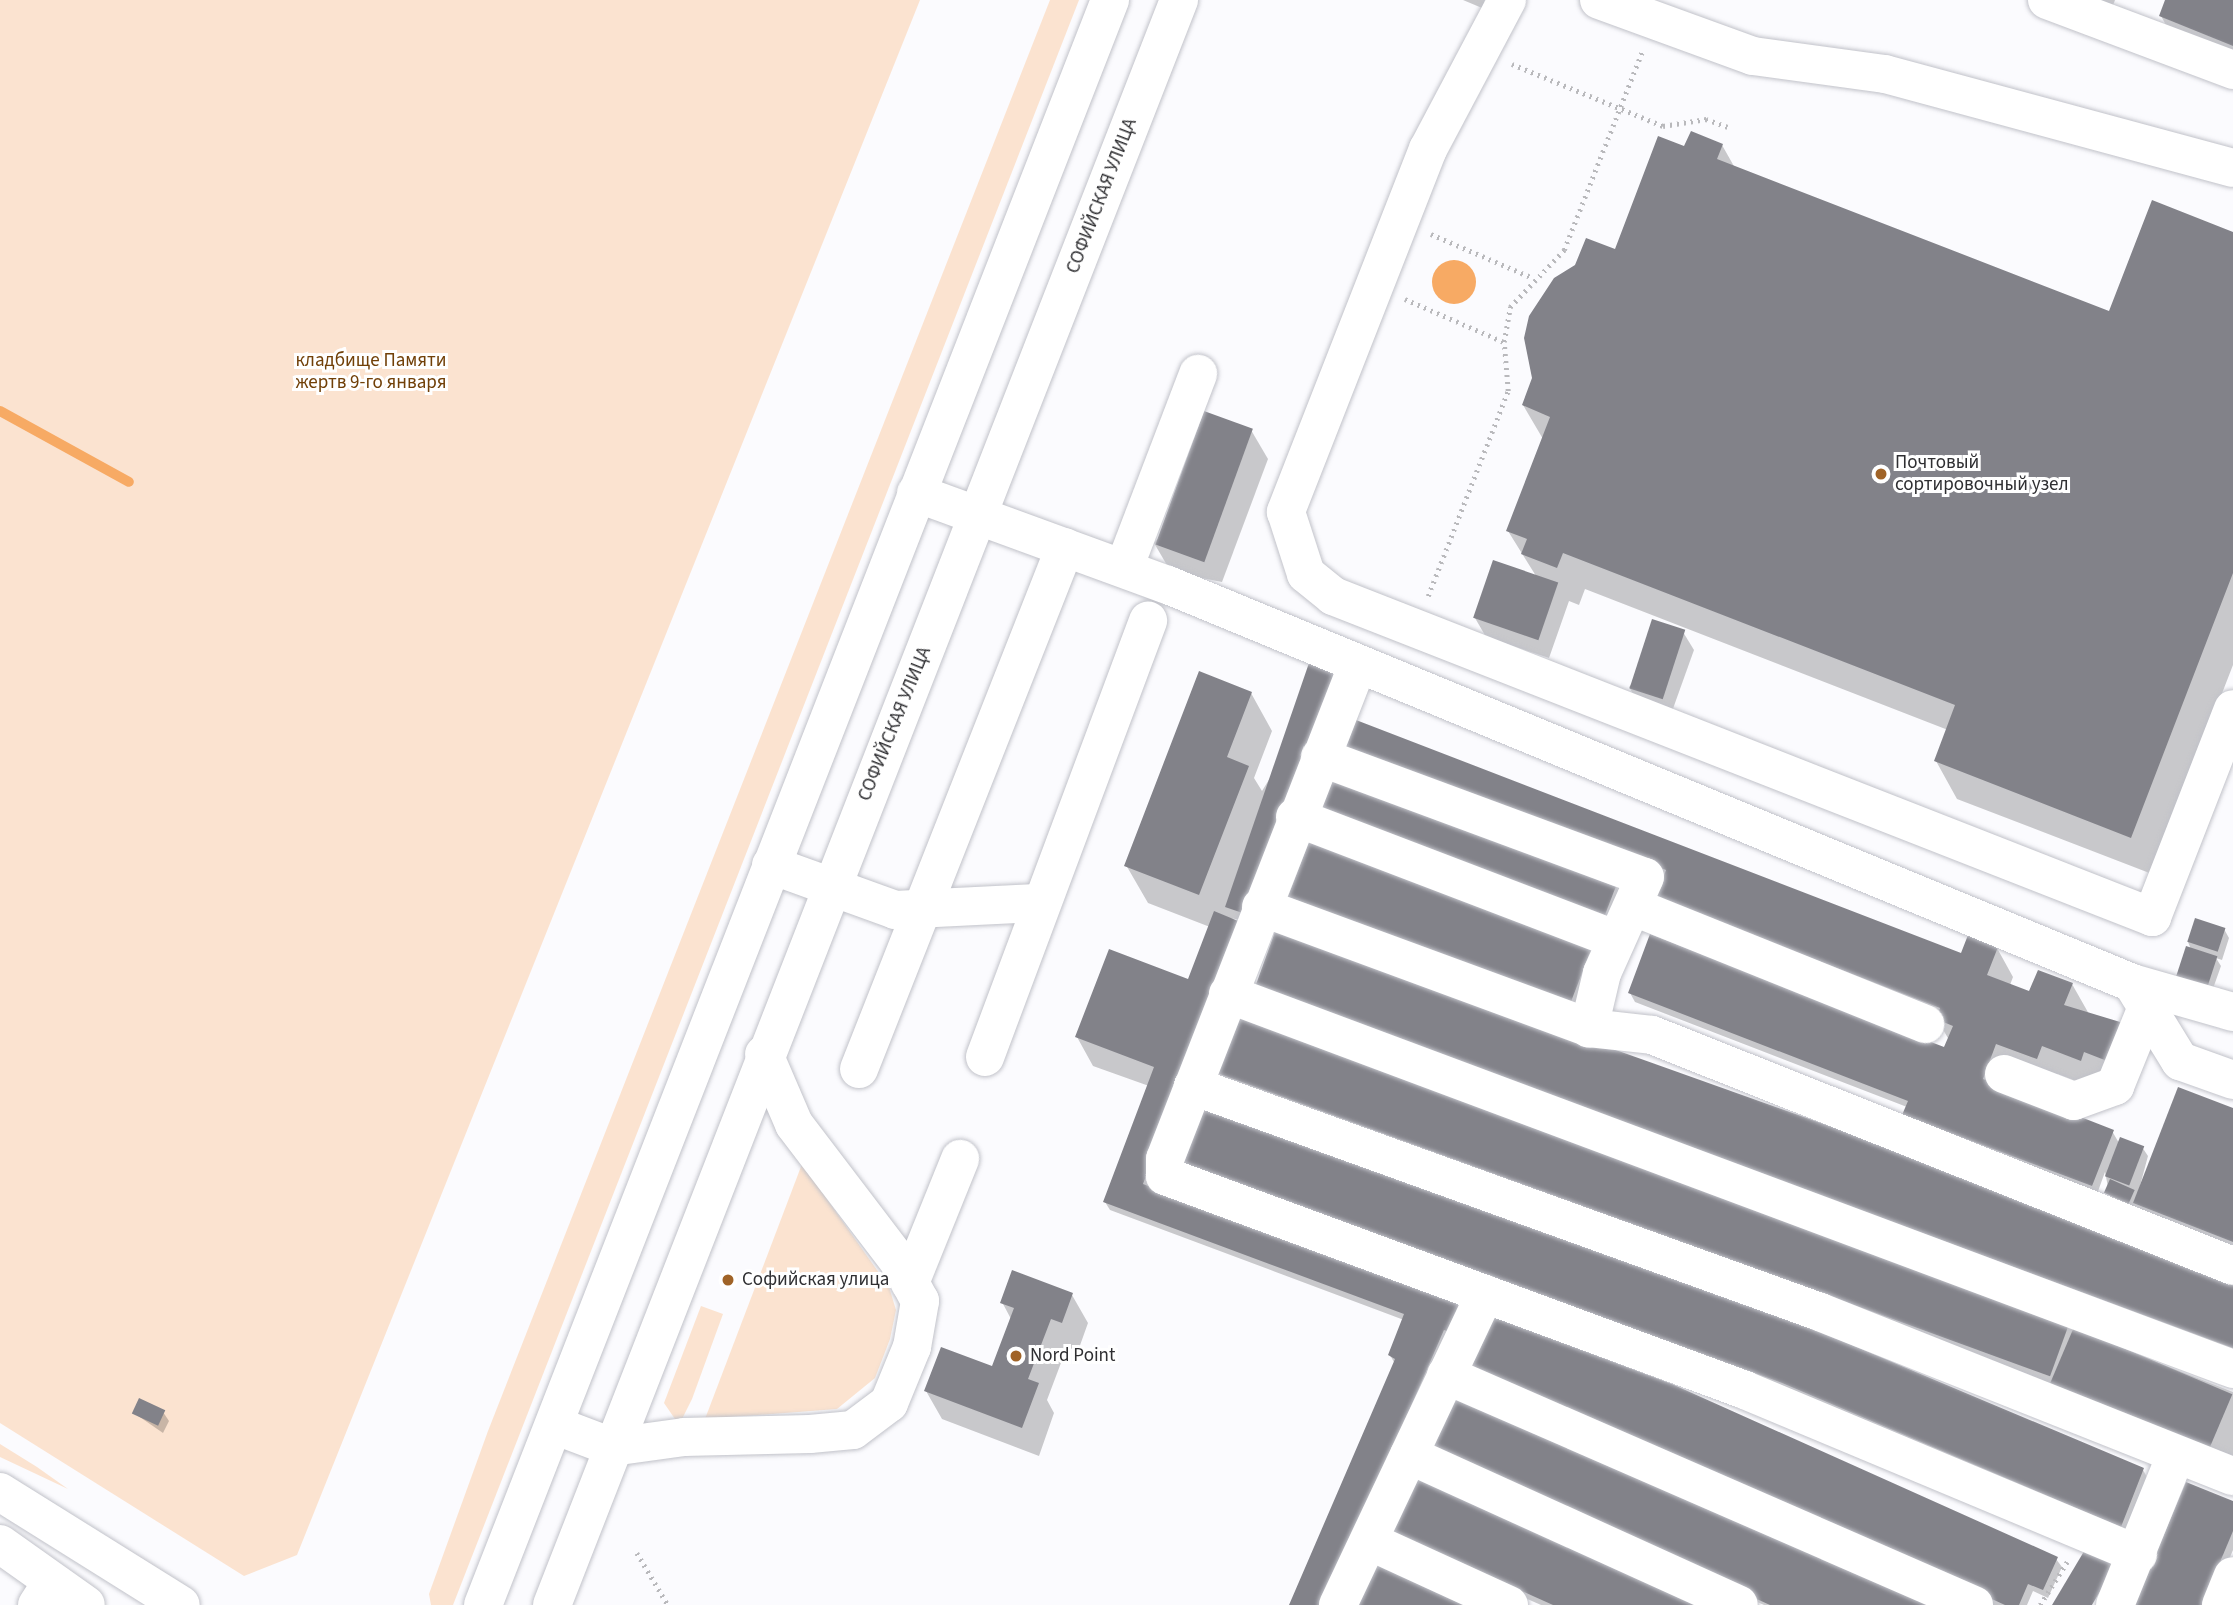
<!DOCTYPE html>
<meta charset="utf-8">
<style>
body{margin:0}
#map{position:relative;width:2233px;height:1605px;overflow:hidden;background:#fbfbfe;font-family:"Source Sans 3",sans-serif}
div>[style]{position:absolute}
.green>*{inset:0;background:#fbe3d0}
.water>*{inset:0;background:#f7aa64}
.round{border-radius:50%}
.shadow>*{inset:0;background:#0003}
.stream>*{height:10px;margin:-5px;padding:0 5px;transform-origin:5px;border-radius:5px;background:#f7aa64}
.building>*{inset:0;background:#828289;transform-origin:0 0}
.path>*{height:4.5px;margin-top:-2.25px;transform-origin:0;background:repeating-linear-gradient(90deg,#b9b9bc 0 2px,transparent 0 7px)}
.roads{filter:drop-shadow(0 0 2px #c1c2c9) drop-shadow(0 0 2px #c1c2c9)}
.minor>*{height:38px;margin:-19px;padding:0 19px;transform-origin:19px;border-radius:19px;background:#fff}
.major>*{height:38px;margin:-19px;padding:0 19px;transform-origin:19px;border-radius:19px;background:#fff}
.dots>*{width:19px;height:19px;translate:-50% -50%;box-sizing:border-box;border:4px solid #fff;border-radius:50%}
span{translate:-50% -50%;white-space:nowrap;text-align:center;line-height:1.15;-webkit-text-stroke:6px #fff;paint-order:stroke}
.street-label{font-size:19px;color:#2f2f32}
.park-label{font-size:19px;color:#714008}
.poi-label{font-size:19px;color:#2f2f32}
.left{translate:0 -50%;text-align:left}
</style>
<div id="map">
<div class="green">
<div style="clip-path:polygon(0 0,920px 0,297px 1555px,244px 1576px,0 1423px)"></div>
<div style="clip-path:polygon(1050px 0,1079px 0,453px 1605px,431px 1605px,429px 1594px,488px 1431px)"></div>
<div style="clip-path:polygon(802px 1164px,889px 1287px,896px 1310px,890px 1339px,875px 1378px,837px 1409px,705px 1419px)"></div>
<div style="clip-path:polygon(701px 1306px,723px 1314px,692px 1399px,682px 1419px,675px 1419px,664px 1403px)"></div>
<div style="clip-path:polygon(0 1444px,37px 1467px,68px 1489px,0 1457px)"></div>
</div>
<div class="water">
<div class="round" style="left:1432px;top:260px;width:44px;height:44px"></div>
</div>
<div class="shadow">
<div style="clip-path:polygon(1463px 0,1485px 0,1482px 8px)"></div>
<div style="clip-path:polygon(2062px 0,2115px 0,2108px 18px)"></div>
<div style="clip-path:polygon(2167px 0,2233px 0,2233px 52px,2166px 25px,2161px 16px)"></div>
<div style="clip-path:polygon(1722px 145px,1735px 168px,2110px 313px,2233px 233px,2233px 665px,2152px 874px,1957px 799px,1936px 761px,1948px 730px,1585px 589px,1579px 605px,1569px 601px,1549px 658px,1486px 637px,1475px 618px,1536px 576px,1508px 531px,1543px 439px,1523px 405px,1685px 148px)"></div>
<div style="clip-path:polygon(1251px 430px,1268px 459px,1222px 582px,1171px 572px,1154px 543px)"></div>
<div style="clip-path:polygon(1683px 632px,1694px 650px,1670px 717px,1640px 706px,1629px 687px)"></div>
<div style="clip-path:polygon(1334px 674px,1245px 920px,1226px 918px,1150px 1188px,1466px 1307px,1334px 1605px,1291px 1605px,1395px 1364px,1390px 1355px,1404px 1320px,1110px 1210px,1105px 1202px,1149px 1086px,1093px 1066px,1077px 1037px,1188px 982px,1210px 927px,1148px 903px,1126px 865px,1251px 693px,1272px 731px,1254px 778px,1262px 791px)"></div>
<div style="clip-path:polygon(1353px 756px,1960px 954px,1997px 948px,2013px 977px,2010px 985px,2030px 993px,2072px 984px,2089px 1014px,2129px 1026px,2097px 1089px,2058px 1074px,2053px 1087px,2005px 1090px,2112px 1131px,2119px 1143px,2142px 1147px,2148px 1156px,2137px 1197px,2233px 1110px,2233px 1270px,2157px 1240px,2137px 1206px,2133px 1212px,2111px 1202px,2105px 1172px,2097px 1194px,1909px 1123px,1907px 1107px,1635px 1002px,1630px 993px,1943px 1049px,1949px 1040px,1937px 1019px,1663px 907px,1666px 876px)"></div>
<div style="clip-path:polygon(1329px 817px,1616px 887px,1621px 896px,1610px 924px)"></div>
<div style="clip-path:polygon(1295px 906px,1591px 947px,1597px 956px,1575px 1012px)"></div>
<div style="clip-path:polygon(2224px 929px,2229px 938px,2222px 960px,2216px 958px,2221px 966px,2210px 997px,2188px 942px)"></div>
<div style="clip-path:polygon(1219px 1073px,2075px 1330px,2233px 1392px,2233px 1463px,1224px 1081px)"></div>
<div style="clip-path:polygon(1190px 1174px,2143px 1470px,2148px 1479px,2125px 1535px)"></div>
<div style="clip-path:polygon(1934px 1243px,2233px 1286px,2233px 1354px)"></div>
<div style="clip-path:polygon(1072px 1295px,1088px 1323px,1078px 1351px,1067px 1347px,1047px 1400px,1054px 1413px,1039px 1456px,942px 1419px,926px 1391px,993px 1368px,1011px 1319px,1002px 1302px)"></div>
<div style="clip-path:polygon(163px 1412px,169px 1421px,163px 1433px,134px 1413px)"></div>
<div style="clip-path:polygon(1611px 1434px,2056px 1559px,2062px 1567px,2048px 1598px,2033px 1591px,2027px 1605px,1992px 1605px)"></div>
<div style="clip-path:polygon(1434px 1459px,1926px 1605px,1764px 1605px)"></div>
<div style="clip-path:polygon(2233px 1503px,2233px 1550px,2210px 1605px,2136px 1605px)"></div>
<div style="clip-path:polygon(1397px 1541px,1698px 1605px,1541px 1605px)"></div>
</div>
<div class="stream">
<div style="left:0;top:411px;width:147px;rotate:28.8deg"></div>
</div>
<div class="building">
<div style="clip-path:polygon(2165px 0,2233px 0,2233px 46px,2159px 16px)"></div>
<div style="clip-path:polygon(1691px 131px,1723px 144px,1717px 159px,2109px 311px,2152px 200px,2233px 232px,2233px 573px,2131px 838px,1934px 761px,1955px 705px,1563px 553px,1557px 568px,1521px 554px,1527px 539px,1506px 531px,1550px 417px,1522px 405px,1532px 378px,1524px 338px,1529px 316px,1554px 278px,1575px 265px,1586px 238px,1615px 249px,1658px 136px,1684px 146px)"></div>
<div style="left:1204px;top:411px;width:52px;height:142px;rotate:20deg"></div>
<div style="left:1493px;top:560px;width:69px;height:61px;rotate:19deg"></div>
<div style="left:1652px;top:619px;width:35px;height:73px;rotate:18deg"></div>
<div style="left:1309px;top:663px;width:28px;height:258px;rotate:19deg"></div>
<div style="clip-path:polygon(1199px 671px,1252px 692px,1227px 757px,1249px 766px,1199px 895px,1124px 866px)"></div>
<div style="clip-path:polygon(1356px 720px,1961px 953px,1968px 935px,1998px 947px,1987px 975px,2029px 991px,2038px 970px,2073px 983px,2064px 1005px,2130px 1025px,2115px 1064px,2084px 1052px,2081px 1061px,2042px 1046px,2037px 1059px,1996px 1044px,1983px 1079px,2114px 1130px,2092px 1186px,1902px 1115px,1908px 1101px,1628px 993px,1650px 934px,1944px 1047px,1953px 1026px,1936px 1019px,1940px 1008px,1656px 898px,1666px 870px,1346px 747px)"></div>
<div style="left:1333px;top:778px;width:303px;height:32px;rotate:21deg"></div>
<div style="left:1310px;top:839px;width:302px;height:62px;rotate:21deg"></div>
<div style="clip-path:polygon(1214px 911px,1243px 923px,1143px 1184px,1468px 1306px,1457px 1335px,1444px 1330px,1325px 1605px,1289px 1605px,1395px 1359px,1388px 1355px,1404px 1314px,1103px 1202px,1154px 1067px,1075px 1037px,1109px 949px,1188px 979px)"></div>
<div style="left:2195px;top:918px;width:32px;height:25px;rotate:18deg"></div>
<div style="clip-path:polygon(1276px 929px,1894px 1149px,2233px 1281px,2233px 1348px,1255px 987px)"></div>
<div style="left:2186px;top:946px;width:33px;height:35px;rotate:18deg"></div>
<div style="left:1239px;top:1014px;width:886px;height:63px;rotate:20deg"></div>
<div style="clip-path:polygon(2178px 1087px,2233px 1108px,2233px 1242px,2133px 1203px)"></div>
<div style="clip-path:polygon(1204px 1105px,1802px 1324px,2144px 1468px,2121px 1527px,1782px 1383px,1183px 1165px)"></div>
<div style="left:2120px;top:1137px;width:26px;height:42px;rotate:21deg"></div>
<div style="left:2110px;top:1179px;width:27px;height:15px;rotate:24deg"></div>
<div style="clip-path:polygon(1012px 1270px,1073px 1293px,1062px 1323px,1051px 1319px,1028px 1379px,1039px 1383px,1022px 1428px,924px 1391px,941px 1347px,992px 1366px,1014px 1308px,1000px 1303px)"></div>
<div style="clip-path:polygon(1489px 1315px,1672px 1384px,2058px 1557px,2043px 1590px,2028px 1584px,2019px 1605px,2005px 1605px,1689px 1462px,1467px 1372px)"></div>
<div style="left:2074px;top:1327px;width:172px;height:63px;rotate:23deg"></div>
<div style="clip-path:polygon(1452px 1393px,1930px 1605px,1770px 1605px,1427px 1450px)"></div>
<div style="left:139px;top:1398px;width:29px;height:17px;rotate:25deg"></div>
<div style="clip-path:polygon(1415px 1476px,1703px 1605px,1553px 1605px,1390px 1532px)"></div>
<div style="clip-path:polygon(2186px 1482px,2233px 1501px,2233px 1531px,2202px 1605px,2134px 1605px)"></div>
<div style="clip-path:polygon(2086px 1548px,2115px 1566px,2092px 1605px,2052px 1605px)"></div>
<div style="clip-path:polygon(1378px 1563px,1471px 1605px,1358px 1605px)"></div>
</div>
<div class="path">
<div style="left:1512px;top:64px;width:163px;rotate:22.3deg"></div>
<div style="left:1663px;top:126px;width:44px;rotate:-9.2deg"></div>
<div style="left:1706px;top:119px;width:23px;rotate:20deg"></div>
<div style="left:1431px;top:234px;width:109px;rotate:23.3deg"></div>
<div style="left:1405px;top:299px;width:108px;rotate:23.5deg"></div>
<div style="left:1428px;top:596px;width:220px;rotate:-68.7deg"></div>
<div style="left:1508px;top:391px;width:49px;rotate:-94.7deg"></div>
<div style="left:1504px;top:342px;width:36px;rotate:-80deg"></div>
<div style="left:1510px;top:307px;width:79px;rotate:-46.5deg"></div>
<div style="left:1564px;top:250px;width:213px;rotate:-68.5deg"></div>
<div style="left:637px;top:1553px;width:61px;rotate:59.2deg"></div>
<div style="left:2040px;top:1605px;width:51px;rotate:-57.9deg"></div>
</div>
<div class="roads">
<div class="minor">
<div style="left:1507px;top:0;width:169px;rotate:117.9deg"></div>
<div style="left:1428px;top:149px;width:390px;rotate:111.4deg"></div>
<div style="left:1286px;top:512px;width:65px;rotate:72.1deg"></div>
<div style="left:1306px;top:574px;width:35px;rotate:39deg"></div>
<div style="left:1333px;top:596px;width:880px;rotate:21.4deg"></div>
<div style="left:2152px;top:917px;width:223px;rotate:-68.7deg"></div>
<div style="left:1599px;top:0;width:164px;rotate:20deg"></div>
<div style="left:1753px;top:56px;width:133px;rotate:7.8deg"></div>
<div style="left:1885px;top:74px;width:360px;rotate:15.1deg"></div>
<div style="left:2047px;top:0;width:199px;rotate:20.6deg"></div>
<div style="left:916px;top:493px;width:268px;rotate:20.1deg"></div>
<div style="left:1168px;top:585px;width:1043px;rotate:22.43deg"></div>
<div style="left:2132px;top:983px;width:92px;rotate:58.4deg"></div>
<div style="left:2180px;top:1061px;width:56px;rotate:19.7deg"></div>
<div style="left:1124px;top:568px;width:208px;rotate:-69.1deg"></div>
<div style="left:1358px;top:664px;width:531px;rotate:111.3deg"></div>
<div style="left:1165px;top:1159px;width:17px;rotate:90deg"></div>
<div style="left:1165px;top:1176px;width:618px;rotate:20.25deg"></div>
<div style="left:1745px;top:1390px;width:426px;rotate:22.7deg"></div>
<div style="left:1320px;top:757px;width:346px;rotate:20.3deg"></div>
<div style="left:1645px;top:877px;width:105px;rotate:114.1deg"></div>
<div style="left:1602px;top:973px;width:57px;rotate:103.3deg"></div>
<div style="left:1295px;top:817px;width:342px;rotate:20.9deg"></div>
<div style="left:771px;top:865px;width:132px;rotate:19.9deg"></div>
<div style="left:895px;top:910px;width:142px;rotate:-2.8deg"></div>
<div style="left:1261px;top:907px;width:350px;rotate:20.2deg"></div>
<div style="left:1589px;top:1028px;width:63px;rotate:6.3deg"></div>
<div style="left:1652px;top:1035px;width:625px;rotate:21.68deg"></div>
<div style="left:1634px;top:907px;width:314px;rotate:21.9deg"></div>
<div style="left:2132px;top:983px;width:105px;rotate:16deg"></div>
<div style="left:1228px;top:994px;width:1073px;rotate:20.46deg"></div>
<div style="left:985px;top:1057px;width:466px;rotate:-69.5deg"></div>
<div style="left:859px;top:1069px;width:561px;rotate:-68.46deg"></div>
<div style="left:2004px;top:1074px;width:75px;rotate:21.1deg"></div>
<div style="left:2074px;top:1101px;width:44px;rotate:-20.1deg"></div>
<div style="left:2115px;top:1086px;width:85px;rotate:-67.9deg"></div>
<div style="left:1193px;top:1086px;width:666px;rotate:19.82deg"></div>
<div style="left:1820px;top:1312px;width:444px;rotate:21.7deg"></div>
<div style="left:910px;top:1283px;width:134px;rotate:-68deg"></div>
<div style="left:1446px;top:1375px;width:576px;rotate:23.54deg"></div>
<div style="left:554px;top:1425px;width:62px;rotate:20.8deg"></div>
<div style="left:612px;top:1447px;width:73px;rotate:-7.9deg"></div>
<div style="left:684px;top:1437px;width:126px;rotate:-1.4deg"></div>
<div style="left:810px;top:1434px;width:43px;rotate:-5.3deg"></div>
<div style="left:853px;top:1430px;width:45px;rotate:-36.9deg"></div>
<div style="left:889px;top:1403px;width:61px;rotate:-67.7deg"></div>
<div style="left:912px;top:1347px;width:47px;rotate:-80.1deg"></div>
<div style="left:920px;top:1301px;width:44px;rotate:-118.3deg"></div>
<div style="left:899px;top:1262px;width:173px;rotate:-127.3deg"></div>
<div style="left:794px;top:1124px;width:76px;rotate:-113.2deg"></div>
<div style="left:1409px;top:1455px;width:362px;rotate:24.4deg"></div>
<div style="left:1369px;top:1541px;width:154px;rotate:24.6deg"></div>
<div style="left:37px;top:1605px;width:27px;rotate:-57deg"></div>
<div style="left:1338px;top:1605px;width:344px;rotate:-64.7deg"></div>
<div style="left:2115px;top:1605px;width:162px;rotate:-67.9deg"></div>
<div style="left:2221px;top:1605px;width:31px;rotate:-68deg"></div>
</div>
<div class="major">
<div style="left:0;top:1492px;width:213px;rotate:32deg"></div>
<div style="left:0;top:1544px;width:105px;rotate:35.3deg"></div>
<div style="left:483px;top:1605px;width:1723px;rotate:-68.66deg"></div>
<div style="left:552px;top:1605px;width:1723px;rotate:-68.66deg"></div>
</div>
</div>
<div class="dots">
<div style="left:1881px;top:474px;background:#a06327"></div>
<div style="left:728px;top:1280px;background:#a06327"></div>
<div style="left:1016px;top:1356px;background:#a06327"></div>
</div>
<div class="street-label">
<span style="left:1102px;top:196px;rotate:-69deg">СОФИЙСКАЯ УЛИЦА</span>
<span style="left:895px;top:724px;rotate:-68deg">СОФИЙСКАЯ УЛИЦА</span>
</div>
<div class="park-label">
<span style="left:371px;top:372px">кладбище Памяти<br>жертв 9-го января</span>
</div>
<div class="poi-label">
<span class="left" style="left:1895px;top:474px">Почтовый<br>сортировочный узел</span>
<span class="left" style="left:742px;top:1280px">Софийская улица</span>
<span class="left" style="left:1030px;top:1356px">Nord Point</span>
</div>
</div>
